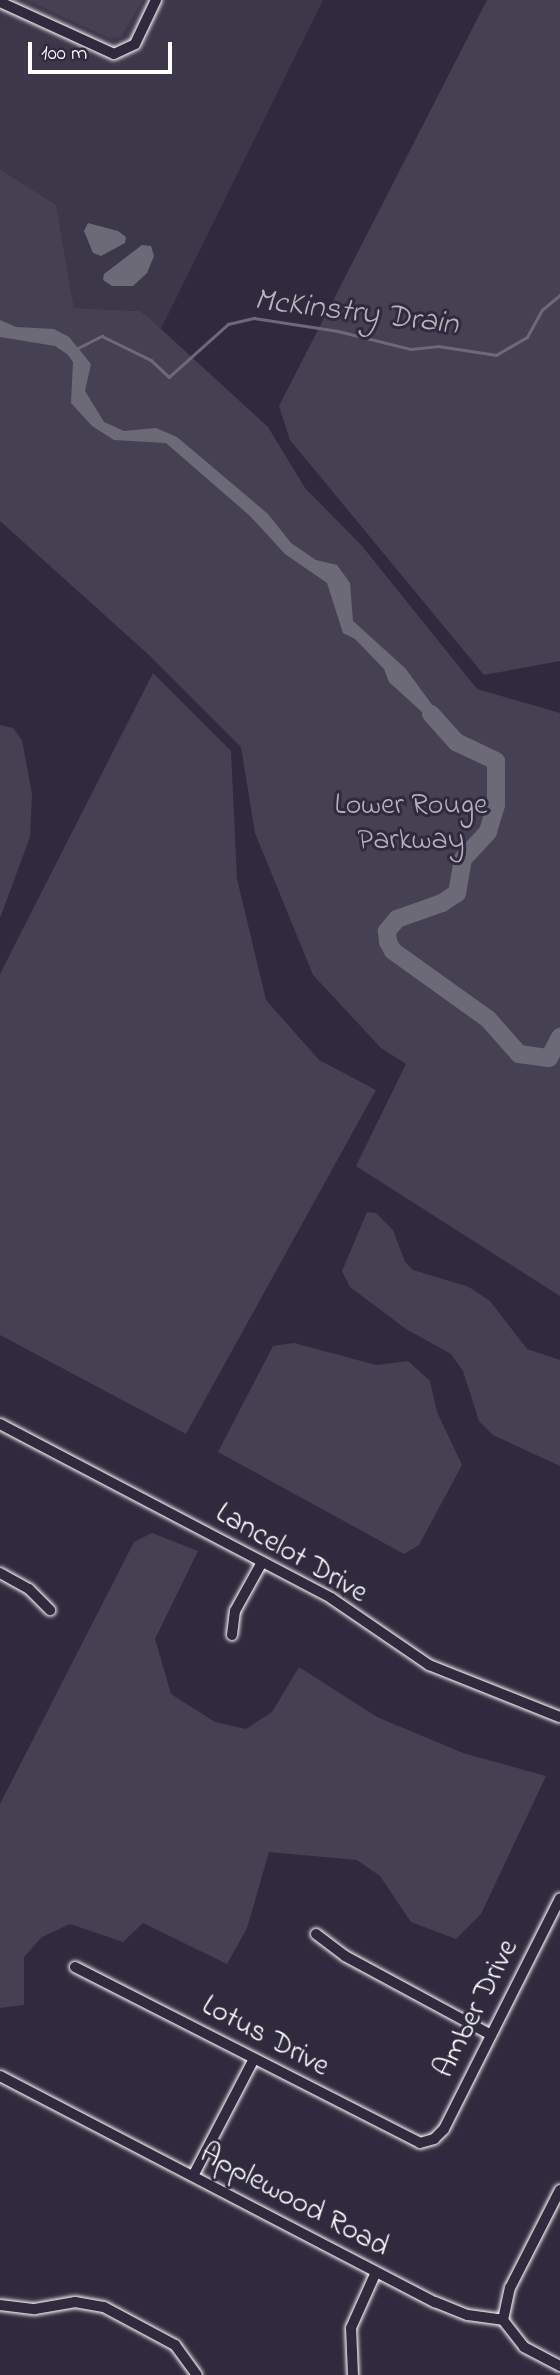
<!DOCTYPE html>
<style>
body{margin:0}
#map{position:relative;width:560px;height:2375px;overflow:hidden;background:#2f2a3d;font-family:"Indie Flower",sans-serif}
div>[style]{position:absolute}
.built>*{inset:0;background:#3c3749}
.green>*{inset:0;background:#464152}
.water>*{inset:0;background:#6d6a77}
.stream>*{height:2.5px;margin:-1.25px;padding:0 1.25px;transform-origin:1.25px;border-radius:1.25px;background:#6d6a77}
.river>*{height:18px;margin:-9px;padding:0 9px;transform-origin:9px;border-radius:9px;background:#6d6a77}
.roads{filter:drop-shadow(0 0 2px #fff) drop-shadow(0 0 2px #fff)}
.street>*{height:10px;margin:-5px;padding:0 5px;transform-origin:5px;border-radius:5px;background:#2f2a3d}
span{translate:-50% -50%;white-space:nowrap;text-align:center;line-height:1.15;-webkit-text-stroke:6px #2f2a3d;paint-order:stroke}
.park-label{font-size:30px;color:#b5b3ba}
.street-label{font-size:30px;color:#fff}
.water-label{font-size:32px;color:#b6b4bb;font-style:italic}
.scale{position:absolute;left:28px;top:42px;width:144px;height:32px;box-sizing:border-box;border:4px solid #fff;border-top:0;padding-left:9px;font-size:21px;line-height:24px;white-space:nowrap;color:#fff;-webkit-text-stroke:5px #2f2a3d;paint-order:stroke}
</style>
<div id="map">
<div class="built">
<div style="clip-path:polygon(0 0,323px 0,161px 329px,140px 311px,74px 308px,56px 205px,0 169px)"></div>
</div>
<div class="green">
<div style="clip-path:polygon(27px 0,143px 0,121px 37px,111px 39px)"></div>
<div style="clip-path:polygon(487px 0,560px 0,560px 661px,484px 675px,290px 440px,279px 406px)"></div>
<div style="clip-path:polygon(0 169px,56px 205px,74px 308px,140px 311px,149px 318px,268px 427px,305px 488px,362px 546px,477px 689px,560px 713px,560px 1296px,356px 1166px,406px 1064px,381px 1048px,313px 975px,255px 833px,241px 747px,149px 655px,0 521px)"></div>
<div style="clip-path:polygon(153px 673px,231px 751px,237px 879px,266px 1000px,319px 1060px,376px 1090px,186px 1434px,0 1335px,0 974px)"></div>
<div style="clip-path:polygon(0 725px,13px 728px,22px 740px,32px 794px,30px 837px,0 918px)"></div>
<div style="clip-path:polygon(367px 1212px,376px 1213px,393px 1230px,405px 1262px,413px 1270px,469px 1287px,490px 1301px,527px 1349px,560px 1360px,560px 1466px,493px 1435px,479px 1421px,463px 1371px,451px 1354px,406px 1329px,350px 1287px,342px 1271px)"></div>
<div style="clip-path:polygon(294px 1343px,376px 1365px,408px 1361px,430px 1381px,437px 1412px,462px 1465px,419px 1545px,404px 1554px,218px 1452px,273px 1346px)"></div>
<div style="clip-path:polygon(152px 1533px,198px 1551px,155px 1639px,171px 1694px,215px 1722px,246px 1729px,272px 1712px,299px 1667px,377px 1717px,463px 1753px,546px 1776px,481px 1914px,456px 1939px,411px 1922px,380px 1876px,357px 1860px,269px 1852px,247px 1928px,227px 1964px,143px 1923px,123px 1942px,70px 1924px,42px 1937px,24px 1957px,24px 2005px,0 2008px,0 1804px,134px 1542px)"></div>
</div>
<div class="water">
<div style="clip-path:polygon(88px 223px,118px 231px,126px 237px,125px 243px,101px 256px,93px 253px,84px 231px)"></div>
<div style="clip-path:polygon(142px 245px,151px 246px,154px 256px,147px 273px,133px 286px,112px 286px,103px 280px,104px 274px)"></div>
<div style="clip-path:polygon(0 320px,16px 327px,54px 329px,69px 337px,91px 364px,85px 391px,104px 422px,124px 431px,156px 428px,177px 437px,268px 514px,291px 543px,316px 560px,337px 565px,350px 583px,353px 621px,405px 668px,436px 710px,445px 733px,389px 682px,384px 669px,355px 639px,343px 633px,327px 583px,285px 554px,250px 516px,166px 443px,114px 440px,92px 426px,71px 403px,73px 362px,67px 354px,55px 346px,0 337px)"></div>
</div>
<div class="stream">
<div style="left:78px;top:348px;width:27px;rotate:-27deg"></div>
<div style="left:102px;top:336px;width:55px;rotate:26.1deg"></div>
<div style="left:151px;top:360px;width:25px;rotate:43deg"></div>
<div style="left:169px;top:377px;width:79px;rotate:-41.9deg"></div>
<div style="left:228px;top:324px;width:27px;rotate:-13deg"></div>
<div style="left:254px;top:318px;width:85px;rotate:8.8deg"></div>
<div style="left:338px;top:331px;width:75px;rotate:13.9deg"></div>
<div style="left:411px;top:349px;width:27px;rotate:-6deg"></div>
<div style="left:438px;top:346px;width:59px;rotate:8.8deg"></div>
<div style="left:496px;top:355px;width:36px;rotate:-30deg"></div>
<div style="left:527px;top:337px;width:31px;rotate:-61deg"></div>
<div style="left:542px;top:310px;width:23px;rotate:-40deg"></div>
</div>
<div class="river">
<div style="left:431px;top:714px;width:38px;rotate:48deg"></div>
<div style="left:456px;top:742px;width:44px;rotate:25.4deg"></div>
<div style="left:496px;top:761px;width:44px;rotate:90deg"></div>
<div style="left:496px;top:805px;width:28px;rotate:107deg"></div>
<div style="left:488px;top:832px;width:37px;rotate:133deg"></div>
<div style="left:463px;top:859px;width:35px;rotate:100deg"></div>
<div style="left:457px;top:893px;width:18px;rotate:146deg"></div>
<div style="left:442px;top:903px;width:48px;rotate:160.4deg"></div>
<div style="left:397px;top:919px;width:16px;rotate:130deg"></div>
<div style="left:387px;top:931px;width:11px;rotate:85deg"></div>
<div style="left:388px;top:942px;width:10px;rotate:61deg"></div>
<div style="left:393px;top:951px;width:117px;rotate:35.6deg"></div>
<div style="left:488px;top:1019px;width:47px;rotate:48.5deg"></div>
<div style="left:519px;top:1054px;width:30px;rotate:8deg"></div>
<div style="left:549px;top:1058px;width:24px;rotate:-62deg"></div>
</div>
<div class="roads">
<div class="street">
<div style="left:0;top:2px;width:125px;rotate:24.5deg"></div>
<div style="left:114px;top:54px;width:23px;rotate:-25deg"></div>
<div style="left:135px;top:44px;width:49px;rotate:-64.5deg"></div>
<div style="left:0;top:1424px;width:374px;rotate:27.7deg"></div>
<div style="left:331px;top:1598px;width:119px;rotate:34.4deg"></div>
<div style="left:429px;top:1665px;width:141px;rotate:21.7deg"></div>
<div style="left:0;top:1573px;width:33px;rotate:29deg"></div>
<div style="left:29px;top:1589px;width:30px;rotate:45deg"></div>
<div style="left:232px;top:1635px;width:24px;rotate:-83deg"></div>
<div style="left:235px;top:1611px;width:56px;rotate:-61.1deg"></div>
<div style="left:316px;top:1934px;width:36px;rotate:37deg"></div>
<div style="left:345px;top:1956px;width:166px;rotate:28.4deg"></div>
<div style="left:75px;top:1967px;width:387px;rotate:27deg"></div>
<div style="left:420px;top:2143px;width:15px;rotate:-16deg"></div>
<div style="left:434px;top:2139px;width:14px;rotate:-45deg"></div>
<div style="left:444px;top:2129px;width:258px;rotate:-63.3deg"></div>
<div style="left:0;top:2076px;width:490px;rotate:27.5deg"></div>
<div style="left:435px;top:2302px;width:35px;rotate:22deg"></div>
<div style="left:468px;top:2315px;width:35px;rotate:8deg"></div>
<div style="left:503px;top:2320px;width:34px;rotate:52deg"></div>
<div style="left:524px;top:2347px;width:41px;rotate:27.8deg"></div>
<div style="left:193px;top:2176px;width:132px;rotate:-62.5deg"></div>
<div style="left:0;top:2305px;width:35px;rotate:7deg"></div>
<div style="left:35px;top:2309px;width:41px;rotate:-9.9deg"></div>
<div style="left:75px;top:2302px;width:29px;rotate:10deg"></div>
<div style="left:104px;top:2307px;width:81px;rotate:28.2deg"></div>
<div style="left:175px;top:2345px;width:37px;rotate:54deg"></div>
<div style="left:503px;top:2320px;width:33px;rotate:-78deg"></div>
<div style="left:510px;top:2288px;width:110px;rotate:-63deg"></div>
<div style="left:353px;top:2375px;width:47px;rotate:-92.4deg"></div>
<div style="left:351px;top:2328px;width:61px;rotate:-65.9deg"></div>
</div>
</div>
<div class="park-label">
<span style="left:411px;top:823px">Lower Rouge<br>Parkway</span>
</div>
<div class="street-label">
<span style="left:291px;top:1554px;rotate:30deg">Lancelot Drive</span>
<span style="left:477px;top:2009px;rotate:-63deg">Amber Drive</span>
<span style="left:265px;top:2037px;rotate:28deg">Lotus Drive</span>
<span style="left:294px;top:2201px;rotate:28deg">Applewood Road</span>
</div>
<div class="water-label">
<span style="left:356px;top:314px;rotate:7deg">McKinstry Drain</span>
</div>
<div class="scale">100 m</div>
</div>
